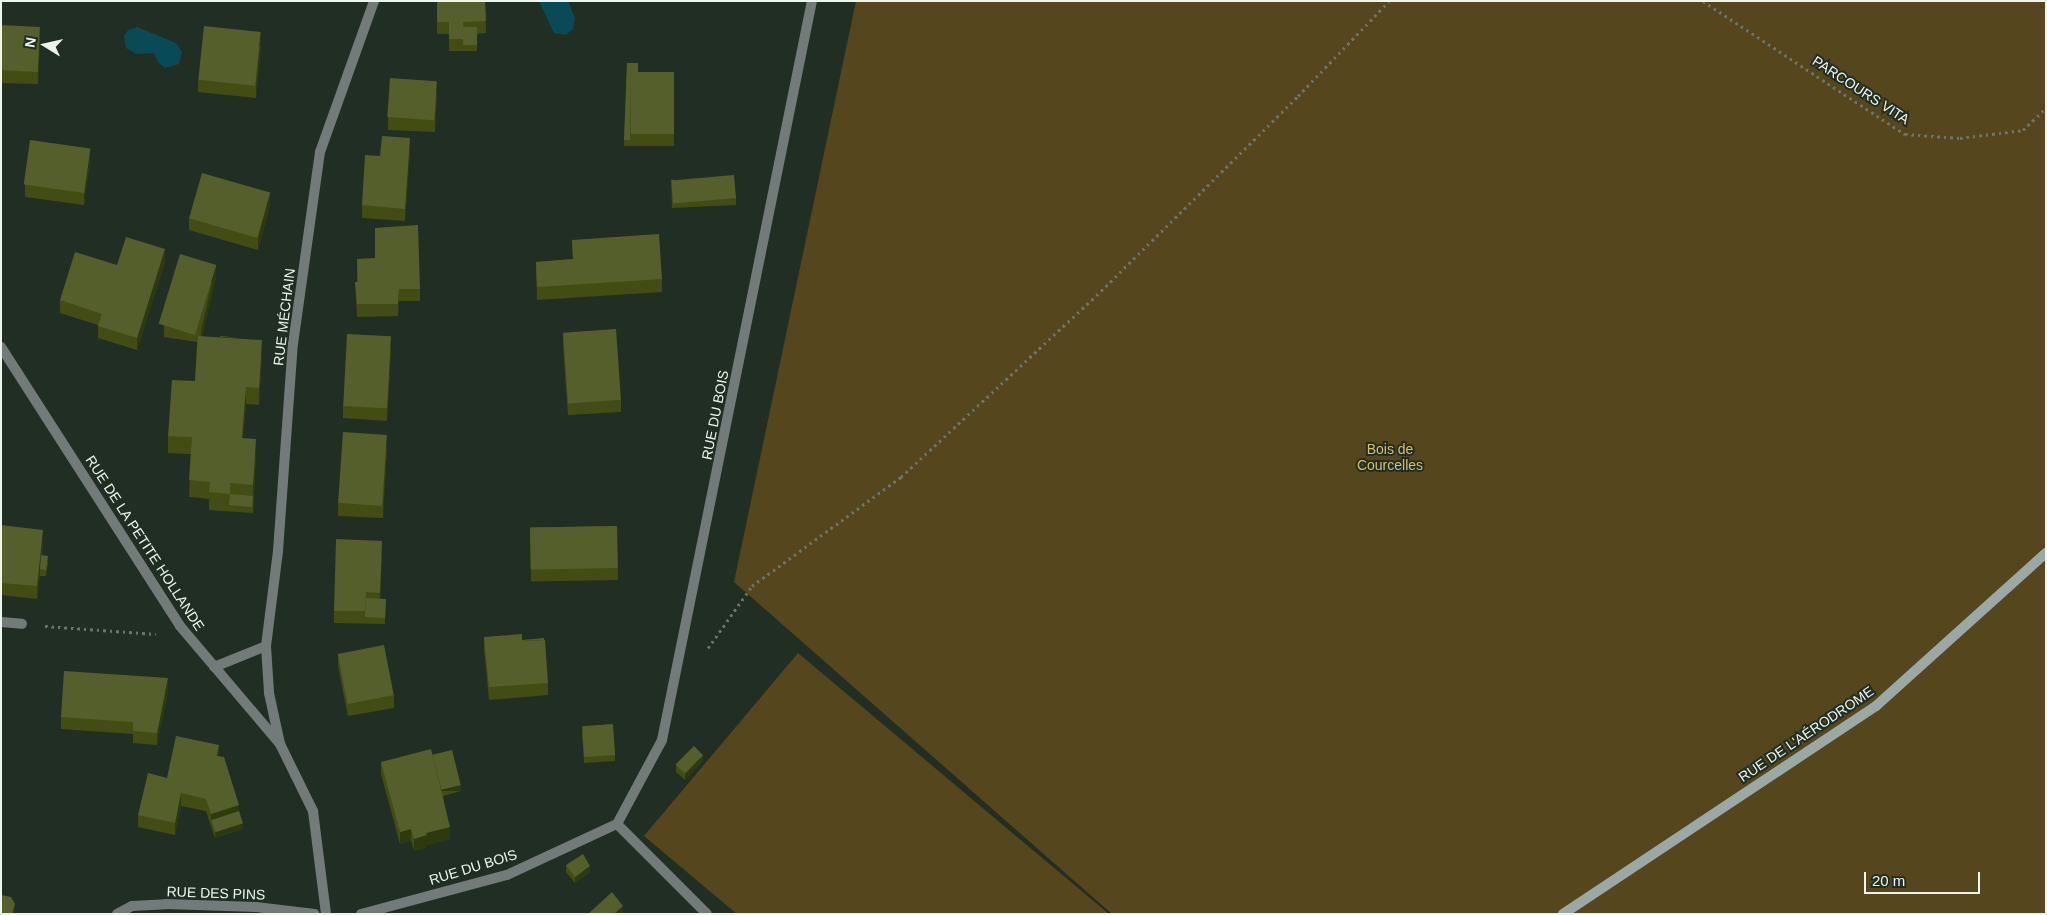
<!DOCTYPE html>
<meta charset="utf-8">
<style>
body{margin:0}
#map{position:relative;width:2047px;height:915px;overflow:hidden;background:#212e24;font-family:Arial,sans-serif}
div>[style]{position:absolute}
.green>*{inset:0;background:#56461d}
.water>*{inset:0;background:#084b57}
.path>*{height:3px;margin-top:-1.5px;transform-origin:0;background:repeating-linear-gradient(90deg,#6a756c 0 2.5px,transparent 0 6.5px)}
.street>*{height:10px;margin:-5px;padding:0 5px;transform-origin:5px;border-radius:5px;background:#727b79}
.secondary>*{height:10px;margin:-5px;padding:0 5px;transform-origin:5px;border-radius:5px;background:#9aa9a6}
.wall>*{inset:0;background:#434d13;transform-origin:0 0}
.shaded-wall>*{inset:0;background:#2e3910;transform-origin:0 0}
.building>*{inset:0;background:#555f2b;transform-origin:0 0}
span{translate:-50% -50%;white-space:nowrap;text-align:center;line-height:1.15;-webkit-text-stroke:4px #212e24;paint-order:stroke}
.street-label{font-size:14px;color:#edf5ee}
.park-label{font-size:14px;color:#dfbc69}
.frame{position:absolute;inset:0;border:2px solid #edf5ee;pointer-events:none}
.north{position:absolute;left:20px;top:20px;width:50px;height:50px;-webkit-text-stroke:4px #212e24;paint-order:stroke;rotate:280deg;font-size:14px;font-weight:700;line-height:20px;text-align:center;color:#edf5ee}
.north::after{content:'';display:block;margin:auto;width:18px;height:22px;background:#edf5ee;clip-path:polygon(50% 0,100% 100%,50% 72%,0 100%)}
.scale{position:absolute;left:1864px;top:872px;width:116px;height:22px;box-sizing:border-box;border:2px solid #edf5ee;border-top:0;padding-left:6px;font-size:15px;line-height:18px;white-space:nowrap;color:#edf5ee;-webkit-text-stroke:4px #212e24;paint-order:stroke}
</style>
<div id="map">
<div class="green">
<div style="clip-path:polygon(856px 1px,2046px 1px,2046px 914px,1112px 914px,734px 582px)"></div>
<div style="clip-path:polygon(798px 653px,1109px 914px,737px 914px,644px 836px)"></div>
</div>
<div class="water">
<div style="clip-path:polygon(539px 1px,568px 1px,575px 18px,573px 29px,566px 35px,554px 33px)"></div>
<div style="clip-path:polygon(137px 27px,176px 43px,182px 52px,179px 64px,165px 68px,158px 62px,154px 53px,137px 54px,126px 48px,124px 36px,128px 30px)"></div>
</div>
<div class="path">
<div style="left:1703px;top:1px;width:242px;rotate:33.4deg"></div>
<div style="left:1905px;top:134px;width:55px;rotate:4.2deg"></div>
<div style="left:1960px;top:138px;width:64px;rotate:-7.2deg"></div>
<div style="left:2023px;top:130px;width:32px;rotate:-44deg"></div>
<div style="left:45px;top:626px;width:111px;rotate:4.1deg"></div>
<div style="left:708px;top:648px;width:76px;rotate:-54.6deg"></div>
<div style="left:752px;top:586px;width:185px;rotate:-36.2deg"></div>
<div style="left:901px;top:477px;width:273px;rotate:-42.9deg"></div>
<div style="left:1101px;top:291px;width:277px;rotate:-44.7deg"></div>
<div style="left:1298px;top:96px;width:132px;rotate:-46.2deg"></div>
</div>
<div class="street">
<div style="left:1px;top:347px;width:331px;rotate:57.3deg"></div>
<div style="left:180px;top:626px;width:155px;rotate:49.7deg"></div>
<div style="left:1px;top:622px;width:21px;rotate:5deg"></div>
<div style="left:266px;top:646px;width:96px;rotate:-82.8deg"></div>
<div style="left:278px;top:551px;width:208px;rotate:-85.9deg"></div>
<div style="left:293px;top:344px;width:194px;rotate:-82deg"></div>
<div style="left:320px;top:152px;width:160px;rotate:-70.3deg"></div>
<div style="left:214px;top:667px;width:56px;rotate:-22deg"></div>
<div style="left:266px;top:646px;width:47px;rotate:86.3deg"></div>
<div style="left:269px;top:693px;width:52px;rotate:77.8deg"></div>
<div style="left:280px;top:744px;width:75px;rotate:63.8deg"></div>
<div style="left:313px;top:811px;width:104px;rotate:82.8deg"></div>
<div style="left:617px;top:824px;width:127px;rotate:45deg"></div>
<div style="left:117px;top:914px;width:17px;rotate:-28deg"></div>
<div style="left:132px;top:906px;width:34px;rotate:-3deg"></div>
<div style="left:166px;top:904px;width:90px;rotate:1.9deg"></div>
<div style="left:256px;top:907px;width:59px;rotate:6.8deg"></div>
<div style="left:361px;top:914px;width:151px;rotate:-15deg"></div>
<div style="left:507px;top:875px;width:121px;rotate:-24.9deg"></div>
<div style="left:617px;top:824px;width:95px;rotate:-61.8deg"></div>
<div style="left:662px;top:740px;width:754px;rotate:-78.53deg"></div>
</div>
<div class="secondary">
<div style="left:1563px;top:914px;width:376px;rotate:-33.6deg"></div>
<div style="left:1876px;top:706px;width:229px;rotate:-42deg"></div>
</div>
<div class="wall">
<div style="clip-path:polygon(437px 1px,485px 1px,486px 33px,477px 34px,477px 51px,449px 51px,449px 34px,437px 34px)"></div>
<div style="clip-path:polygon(1px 25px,40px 39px,38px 84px,1px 83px)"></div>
<div style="clip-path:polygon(261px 45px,256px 98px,198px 92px,198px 80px)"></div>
<div style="clip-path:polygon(627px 63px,638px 72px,674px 72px,674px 146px,624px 146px)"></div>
<div style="clip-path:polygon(437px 93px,435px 132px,388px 130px,388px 117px)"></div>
<div style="clip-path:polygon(410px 150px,405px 221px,362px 218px,362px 205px,380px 156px)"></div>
<div style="clip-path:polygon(90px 160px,84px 205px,25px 197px,25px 185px)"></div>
<div style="clip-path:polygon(671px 179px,736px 198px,736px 205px,672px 208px)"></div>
<div style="clip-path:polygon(270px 205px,258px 250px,189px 230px,189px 218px)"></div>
<div style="clip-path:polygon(572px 240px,662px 279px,662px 292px,537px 300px,536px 262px,573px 259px)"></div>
<div style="clip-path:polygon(357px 259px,420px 289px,420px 301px,399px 301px,398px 316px,357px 317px,355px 282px,357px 282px)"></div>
<div style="clip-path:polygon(165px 262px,137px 350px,98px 338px,98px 325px,60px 313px,60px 300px,117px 265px)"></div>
<div style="clip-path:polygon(216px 278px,202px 336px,262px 357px,259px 405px,246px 404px,243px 438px,256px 456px,253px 513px,209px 510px,209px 499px,189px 497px,191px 454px,168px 453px,168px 436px,195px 381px,197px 342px,164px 337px,164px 325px)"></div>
<div style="clip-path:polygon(563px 332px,621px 400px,621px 412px,568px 415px,563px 345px)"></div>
<div style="clip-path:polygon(391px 348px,387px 421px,343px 418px,343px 406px)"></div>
<div style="clip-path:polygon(387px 447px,383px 518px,338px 516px,338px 503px)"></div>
<div style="clip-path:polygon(1px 525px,43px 542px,42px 555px,48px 562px,46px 576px,40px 576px,40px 573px,37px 599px,1px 595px)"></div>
<div style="left:617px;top:526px;width:54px;height:87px;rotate:89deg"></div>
<div style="clip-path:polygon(382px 554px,380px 599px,386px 599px,385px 624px,334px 623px,334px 611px)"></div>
<div style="clip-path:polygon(484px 637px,522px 640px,548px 683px,548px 695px,489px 700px,484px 649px)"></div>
<div style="clip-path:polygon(338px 654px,394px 695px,394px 708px,348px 716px,338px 666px)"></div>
<div style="clip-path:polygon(168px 691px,157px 745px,133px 743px,133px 734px,61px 729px,61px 717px)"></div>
<div style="clip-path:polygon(582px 732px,615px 755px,615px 761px,584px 763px)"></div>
<div style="clip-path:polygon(433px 755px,461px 791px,443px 796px,450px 839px,427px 845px,427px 847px,414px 851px,411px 841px,400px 844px,381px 774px,381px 762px)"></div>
<div style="clip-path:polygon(219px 756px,239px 811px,243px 829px,215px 838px,206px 811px,181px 806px,175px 835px,138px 827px,138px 815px,167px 778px)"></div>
<div style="clip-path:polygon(703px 761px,685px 780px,676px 772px,676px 765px)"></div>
<div style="clip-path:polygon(566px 865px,590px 872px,575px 883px,566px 872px)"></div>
</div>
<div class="shaded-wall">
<div style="clip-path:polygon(40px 27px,40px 39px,38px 84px,38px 72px)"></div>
<div style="clip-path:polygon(261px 32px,261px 45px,256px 98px,256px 86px)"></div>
<div style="clip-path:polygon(437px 81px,437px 93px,435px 132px,435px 120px)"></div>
<div style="clip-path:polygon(410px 138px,410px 150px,405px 221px,405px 209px)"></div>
<div style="clip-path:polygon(90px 148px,90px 160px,84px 205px,84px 192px)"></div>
<div style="clip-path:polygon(270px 193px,270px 205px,258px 250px,258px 238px)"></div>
<div style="clip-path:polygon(165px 249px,165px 262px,137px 350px,137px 338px)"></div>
<div style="clip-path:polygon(216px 265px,216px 278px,201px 343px,201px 331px)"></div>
<div style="clip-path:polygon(399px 289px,399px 301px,398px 316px,398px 304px)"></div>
<div style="clip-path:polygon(391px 336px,391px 348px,387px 421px,387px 409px)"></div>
<div style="clip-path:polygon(262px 340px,262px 357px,259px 405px,259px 388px)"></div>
<div style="clip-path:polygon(246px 387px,246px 404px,242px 456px,242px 438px)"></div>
<div style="clip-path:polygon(387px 435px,387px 447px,383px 518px,383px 506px)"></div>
<div style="clip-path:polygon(256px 439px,256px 456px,253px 513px,253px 485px)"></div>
<div style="clip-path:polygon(43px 530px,43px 542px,37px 599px,37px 586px)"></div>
<div style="clip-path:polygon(382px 541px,382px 554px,380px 605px,380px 593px)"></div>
<div style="clip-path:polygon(168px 678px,168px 691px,157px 745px,157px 733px)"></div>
<div style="clip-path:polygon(219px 745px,219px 758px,217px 756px)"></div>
<div style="clip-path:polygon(703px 755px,703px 761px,685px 780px,685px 774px)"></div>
<div style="left:461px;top:785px;width:6px;height:22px;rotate:90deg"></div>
<div style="clip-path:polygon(181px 793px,181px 806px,175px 835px,175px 823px)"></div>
<div style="clip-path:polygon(239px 805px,239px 817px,211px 820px,211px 814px)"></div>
<div style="clip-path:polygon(243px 823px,243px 829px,215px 838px,215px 831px)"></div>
<div style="clip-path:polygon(450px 827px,450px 839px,427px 845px,427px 847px,414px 851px,414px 839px,426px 833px)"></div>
<div style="clip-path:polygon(411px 829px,411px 841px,400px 844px,400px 832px)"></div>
<div style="clip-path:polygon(590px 866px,590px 872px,575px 883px,575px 877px)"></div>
<div style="clip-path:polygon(15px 904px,15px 914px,12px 914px)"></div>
<div style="clip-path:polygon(623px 906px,623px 912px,622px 914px,614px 914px)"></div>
</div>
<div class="building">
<div style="clip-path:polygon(437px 1px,485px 1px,486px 21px,463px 22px,464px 39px,449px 39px,449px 22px,437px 22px)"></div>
<div style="left:1px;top:25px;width:39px;height:45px;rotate:3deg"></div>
<div style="left:204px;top:26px;width:57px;height:54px;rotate:6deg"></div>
<div style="left:463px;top:27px;width:14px;height:18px"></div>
<div style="clip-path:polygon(627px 63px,638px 63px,638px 72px,631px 72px,630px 140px,624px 140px)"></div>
<div style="left:631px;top:72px;width:43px;height:62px"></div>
<div style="left:390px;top:78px;width:47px;height:39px;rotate:4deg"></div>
<div style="clip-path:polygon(382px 136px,410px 138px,405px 209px,362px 205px,365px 155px,380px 156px)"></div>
<div style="left:30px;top:140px;width:61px;height:45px;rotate:8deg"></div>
<div style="left:202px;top:173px;width:71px;height:47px;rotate:16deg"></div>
<div style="left:734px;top:175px;width:23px;height:63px;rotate:85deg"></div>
<div style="clip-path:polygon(418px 225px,420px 289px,399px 289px,398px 304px,357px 304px,355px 282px,358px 282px,357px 259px,375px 258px,375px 228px)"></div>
<div style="clip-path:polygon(659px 234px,662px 279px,537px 287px,536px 262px,573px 259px,572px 240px)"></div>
<div style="clip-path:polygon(126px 237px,165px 249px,137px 338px,98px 326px,102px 314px,60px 300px,75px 252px,117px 265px)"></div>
<div style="left:180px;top:254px;width:38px;height:73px;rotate:17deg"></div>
<div style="left:616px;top:329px;width:71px;height:53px;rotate:86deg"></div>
<div style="left:347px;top:334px;width:44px;height:72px;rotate:3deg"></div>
<div style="clip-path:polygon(198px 336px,262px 340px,259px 388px,246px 387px,242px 438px,256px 439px,253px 485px,230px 483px,230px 494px,209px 492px,210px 482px,189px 480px,192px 437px,168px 436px,172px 380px,195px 381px)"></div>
<div style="clip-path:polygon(220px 336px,240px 338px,220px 337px)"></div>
<div style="left:343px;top:432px;width:44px;height:71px;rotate:4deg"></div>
<div style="left:230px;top:494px;width:23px;height:11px;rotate:5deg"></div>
<div style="clip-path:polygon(1px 525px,43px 530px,37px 586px,1px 583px)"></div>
<div style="left:617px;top:526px;width:42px;height:87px;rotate:89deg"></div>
<div style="clip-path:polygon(336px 539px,382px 541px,380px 593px,366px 592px,365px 611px,334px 611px)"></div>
<div style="clip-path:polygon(41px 555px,48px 556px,46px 570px,40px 569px)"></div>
<div style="left:366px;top:598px;width:20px;height:19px;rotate:3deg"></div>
<div style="clip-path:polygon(522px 634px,522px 641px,545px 640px,548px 683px,489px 687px,484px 637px)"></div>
<div style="clip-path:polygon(544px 638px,544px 640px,522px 641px,522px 640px)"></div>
<div style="left:384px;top:645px;width:51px;height:47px;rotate:79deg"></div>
<div style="clip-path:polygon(64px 671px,168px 678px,157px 733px,133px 731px,133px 722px,61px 717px)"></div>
<div style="left:613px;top:724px;width:31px;height:31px;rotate:86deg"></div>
<div style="clip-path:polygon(176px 736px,219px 745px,217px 756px,224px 757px,239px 805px,211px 814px,206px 799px,181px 793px,175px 823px,138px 815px,148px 773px,167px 778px)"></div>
<div style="left:694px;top:746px;width:13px;height:26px;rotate:45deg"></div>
<div style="clip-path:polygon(431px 749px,450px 827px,426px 833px,427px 835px,414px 839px,411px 829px,400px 832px,381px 762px)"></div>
<div style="left:452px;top:750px;width:36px;height:20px;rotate:76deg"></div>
<div style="left:239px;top:811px;width:13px;height:29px;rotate:72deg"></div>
<div style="clip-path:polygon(583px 854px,590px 866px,575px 877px,566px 865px)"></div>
<div style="clip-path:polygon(612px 892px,623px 906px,614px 914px,588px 914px)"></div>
<div style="clip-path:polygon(1px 895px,11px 897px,15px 904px,12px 914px,1px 914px)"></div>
</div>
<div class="street-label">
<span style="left:1861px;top:90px;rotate:33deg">PARCOURS VITA</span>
<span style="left:284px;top:317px;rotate:-83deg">RUE MÉCHAIN</span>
<span style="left:715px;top:415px;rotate:-79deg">RUE DU BOIS</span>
<span style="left:145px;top:543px;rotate:57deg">RUE DE LA PETITE HOLLANDE</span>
<span style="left:1806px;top:734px;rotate:-34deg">RUE DE L'AÉRODROME</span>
<span style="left:473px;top:867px;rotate:-17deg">RUE DU BOIS</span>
<span style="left:216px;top:893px;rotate:2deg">RUE DES PINS</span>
</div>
<div class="park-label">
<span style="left:1390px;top:457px">Bois de<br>Courcelles</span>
</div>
<div class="frame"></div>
<div class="north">N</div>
<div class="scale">20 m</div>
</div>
